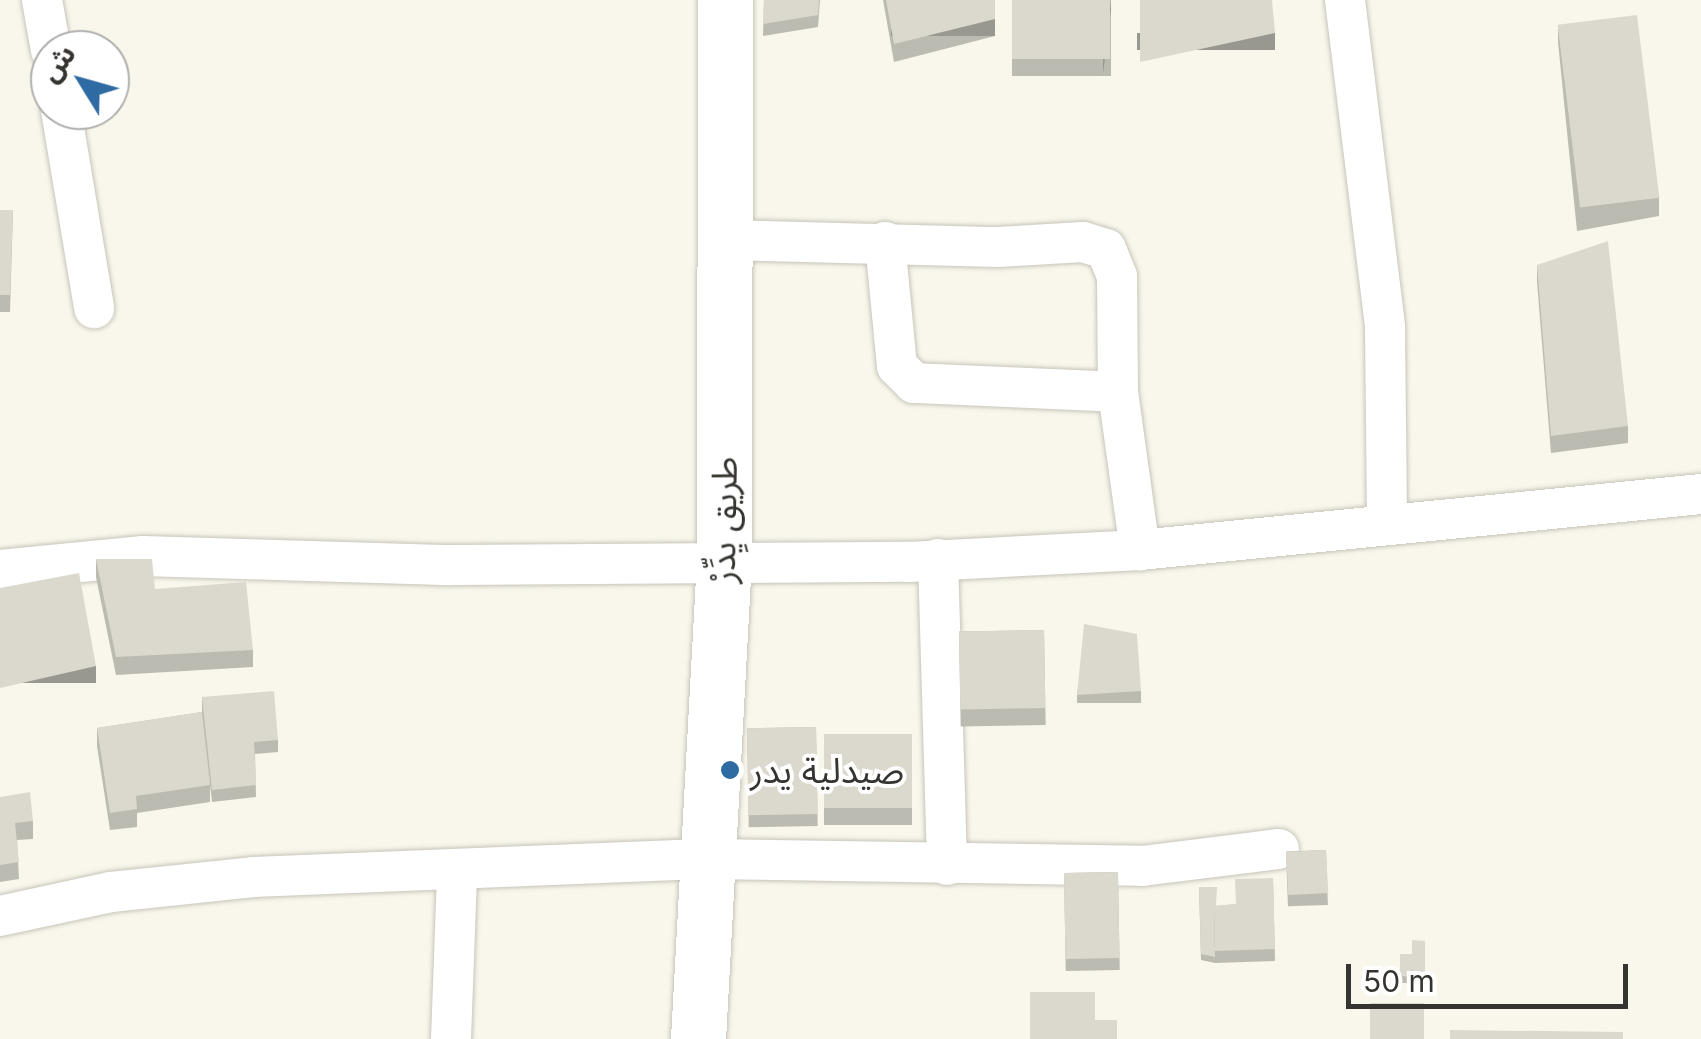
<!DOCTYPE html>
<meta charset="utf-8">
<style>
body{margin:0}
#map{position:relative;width:1701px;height:1039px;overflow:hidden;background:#f9f7ec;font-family:Inter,"Noto Sans Arabic",sans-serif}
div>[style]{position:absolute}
.roads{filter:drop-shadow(0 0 2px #c7c5ba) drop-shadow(0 0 2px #c7c5ba)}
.street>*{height:40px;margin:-20px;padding:0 20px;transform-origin:20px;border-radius:20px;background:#fff}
.secondary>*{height:55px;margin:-27.5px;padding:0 27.5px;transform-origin:27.5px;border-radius:27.5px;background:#fff}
.wall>*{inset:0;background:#bcbbb1;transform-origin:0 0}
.shaded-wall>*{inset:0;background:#999890;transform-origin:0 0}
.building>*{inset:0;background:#dbd9ce;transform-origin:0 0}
.dots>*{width:28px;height:28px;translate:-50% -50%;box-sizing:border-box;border:5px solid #fff;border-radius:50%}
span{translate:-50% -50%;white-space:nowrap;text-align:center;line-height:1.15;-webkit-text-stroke:8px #fff;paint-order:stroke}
.street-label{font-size:35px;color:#353430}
.poi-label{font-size:35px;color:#353430}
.left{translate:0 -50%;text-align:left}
.north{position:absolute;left:30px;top:30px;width:100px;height:100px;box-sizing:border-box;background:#fff;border:2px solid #aeaeac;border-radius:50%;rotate:307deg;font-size:28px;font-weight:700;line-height:40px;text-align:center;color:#353430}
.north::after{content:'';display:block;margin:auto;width:35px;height:45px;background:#2d6ba2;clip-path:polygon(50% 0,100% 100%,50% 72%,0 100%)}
.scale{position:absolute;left:1346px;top:964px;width:282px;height:45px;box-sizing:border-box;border:5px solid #353430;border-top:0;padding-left:12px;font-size:30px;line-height:35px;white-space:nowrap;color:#353430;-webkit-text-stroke:8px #fff;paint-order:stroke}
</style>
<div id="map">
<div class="roads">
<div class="street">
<div style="left:42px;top:0;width:51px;rotate:79.8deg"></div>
<div style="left:1345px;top:0;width:330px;rotate:83deg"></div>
<div style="left:1385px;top:328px;width:193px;rotate:89.4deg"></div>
<div style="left:61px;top:110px;width:201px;rotate:80.5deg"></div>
<div style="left:726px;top:240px;width:272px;rotate:1.5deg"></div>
<div style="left:998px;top:247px;width:85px;rotate:-3.4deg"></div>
<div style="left:1083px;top:242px;width:24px;rotate:17deg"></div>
<div style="left:1106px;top:249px;width:29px;rotate:68deg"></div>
<div style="left:1117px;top:276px;width:116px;rotate:89.5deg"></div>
<div style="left:1118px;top:392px;width:160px;rotate:82.1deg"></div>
<div style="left:885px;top:242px;width:125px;rotate:84.5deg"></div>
<div style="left:897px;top:366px;width:24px;rotate:45deg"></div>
<div style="left:914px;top:383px;width:204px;rotate:2.5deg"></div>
<div style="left:938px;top:559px;width:306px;rotate:88.3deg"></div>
<div style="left:0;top:570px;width:144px;rotate:-5.6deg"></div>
<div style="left:143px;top:556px;width:309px;rotate:1.7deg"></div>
<div style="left:452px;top:565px;width:457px;rotate:-0.4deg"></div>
<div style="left:909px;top:562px;width:231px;rotate:-3deg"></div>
<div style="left:1140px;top:550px;width:564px;rotate:-5.7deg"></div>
<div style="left:0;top:916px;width:114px;rotate:-12.2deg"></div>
<div style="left:111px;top:892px;width:143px;rotate:-6deg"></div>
<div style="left:253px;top:877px;width:455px;rotate:-2.3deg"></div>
<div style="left:708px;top:859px;width:434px;rotate:0.9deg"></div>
<div style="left:1142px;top:866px;width:138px;rotate:-7.1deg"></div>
<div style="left:451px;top:1039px;width:165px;rotate:-87.9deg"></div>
</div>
<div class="secondary">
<div style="left:698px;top:1039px;width:476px;rotate:-86.9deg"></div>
<div style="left:724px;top:564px;width:564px;rotate:-89.9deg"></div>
</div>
</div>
<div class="wall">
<div style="clip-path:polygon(764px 0,820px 0,818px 27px,763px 36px)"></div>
<div style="clip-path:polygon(883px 0,995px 0,995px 36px,894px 62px)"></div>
<div style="left:1012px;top:0;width:99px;height:76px"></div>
<div style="clip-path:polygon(1558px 25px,1659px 198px,1659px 216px,1577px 231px,1558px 42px)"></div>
<div style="clip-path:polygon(0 210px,13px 210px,10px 312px,0 312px)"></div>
<div style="clip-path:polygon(1537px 265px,1628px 426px,1628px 443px,1551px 453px,1537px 282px)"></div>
<div style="clip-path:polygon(96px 559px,155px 589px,253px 650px,253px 667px,116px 675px,96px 577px)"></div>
<div style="left:1044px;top:630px;width:95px;height:85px;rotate:89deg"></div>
<div style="left:1141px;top:691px;width:12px;height:64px;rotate:90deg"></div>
<div style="clip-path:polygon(202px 697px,278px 740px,278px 752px,255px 754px,256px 797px,212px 802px,203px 722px,210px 785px,210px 802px,137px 813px,137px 827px,110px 830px,97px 746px,97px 728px,202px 712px)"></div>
<div style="left:816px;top:727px;width:99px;height:69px;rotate:89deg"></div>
<div style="left:824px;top:734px;width:88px;height:91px"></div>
<div style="clip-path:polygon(0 797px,33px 821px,33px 839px,17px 840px,19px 879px,0 882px)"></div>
<div style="left:1326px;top:850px;width:55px;height:40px;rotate:88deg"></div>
<div style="left:1118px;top:872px;width:98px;height:54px;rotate:89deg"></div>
<div style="clip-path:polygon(1273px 878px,1275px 961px,1215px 963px,1201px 960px,1199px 887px,1217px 906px,1236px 904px)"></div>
<div style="clip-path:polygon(1425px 941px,1425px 983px,1400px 983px,1400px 954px,1412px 954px)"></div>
</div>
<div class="shaded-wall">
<div style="clip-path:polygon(1110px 0,1111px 9px,1103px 74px,1103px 57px)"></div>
<div style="left:995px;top:19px;width:17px;height:104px;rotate:90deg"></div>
<div style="left:1275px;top:33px;width:17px;height:138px;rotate:90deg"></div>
<div style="left:96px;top:666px;width:17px;height:98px;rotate:90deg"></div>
</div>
<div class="building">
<div style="clip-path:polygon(764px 0,819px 0,818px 15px,763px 24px)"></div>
<div style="clip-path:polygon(886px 0,995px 0,995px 19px,894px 44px)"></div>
<div style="left:1012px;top:0;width:98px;height:59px"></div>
<div style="clip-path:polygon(1140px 0,1272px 0,1275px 33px,1140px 62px)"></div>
<div style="left:1637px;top:15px;width:184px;height:80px;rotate:83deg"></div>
<div style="clip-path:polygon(0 210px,13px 210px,10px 295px,0 295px)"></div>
<div style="clip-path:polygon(1608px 241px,1628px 426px,1551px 436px,1537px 265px)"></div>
<div style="clip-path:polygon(96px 559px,152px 559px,155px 589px,246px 582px,253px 650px,116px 657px)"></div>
<div style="clip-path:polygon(79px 573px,96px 666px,0 688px,0 588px)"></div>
<div style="clip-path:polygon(1084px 624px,1137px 634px,1141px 691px,1077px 695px)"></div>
<div style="left:1044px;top:630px;width:78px;height:85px;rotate:89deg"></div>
<div style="clip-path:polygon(274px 691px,278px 740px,254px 742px,256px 785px,212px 790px,202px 697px)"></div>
<div style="clip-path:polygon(202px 712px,210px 785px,136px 796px,137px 809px,110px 813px,97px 728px)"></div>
<div style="left:816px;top:727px;width:87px;height:69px;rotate:89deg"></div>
<div style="left:824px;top:734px;width:88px;height:74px"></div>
<div style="clip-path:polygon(30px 792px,33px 821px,15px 823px,19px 862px,0 865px,0 797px)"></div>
<div style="left:1326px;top:850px;width:43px;height:40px;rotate:87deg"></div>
<div style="left:1118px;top:872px;width:86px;height:54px;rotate:89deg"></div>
<div style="clip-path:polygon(1273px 878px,1275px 949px,1215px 951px,1214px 906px,1236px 904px,1235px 879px)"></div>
<div style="clip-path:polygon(1199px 887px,1217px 887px,1216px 906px,1214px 906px,1215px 957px,1201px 954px)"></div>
<div style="clip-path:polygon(1412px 940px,1425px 941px,1425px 977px,1400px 976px,1400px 954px,1412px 954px)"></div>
<div style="clip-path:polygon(1030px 992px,1095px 992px,1095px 1020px,1117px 1020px,1117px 1039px,1030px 1039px)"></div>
<div style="left:1424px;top:1003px;width:36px;height:54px;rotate:90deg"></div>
<div style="clip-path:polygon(1450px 1030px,1623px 1032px,1623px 1039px,1450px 1039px)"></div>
</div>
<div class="dots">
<div style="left:730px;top:770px;background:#2d6ba2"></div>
</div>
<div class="street-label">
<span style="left:723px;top:520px;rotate:-89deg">طريق يِدِّرْ</span>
</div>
<div class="poi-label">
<span class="left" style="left:750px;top:770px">صيدلية يدر</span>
</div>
<div class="north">ش</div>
<div class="scale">50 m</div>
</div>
